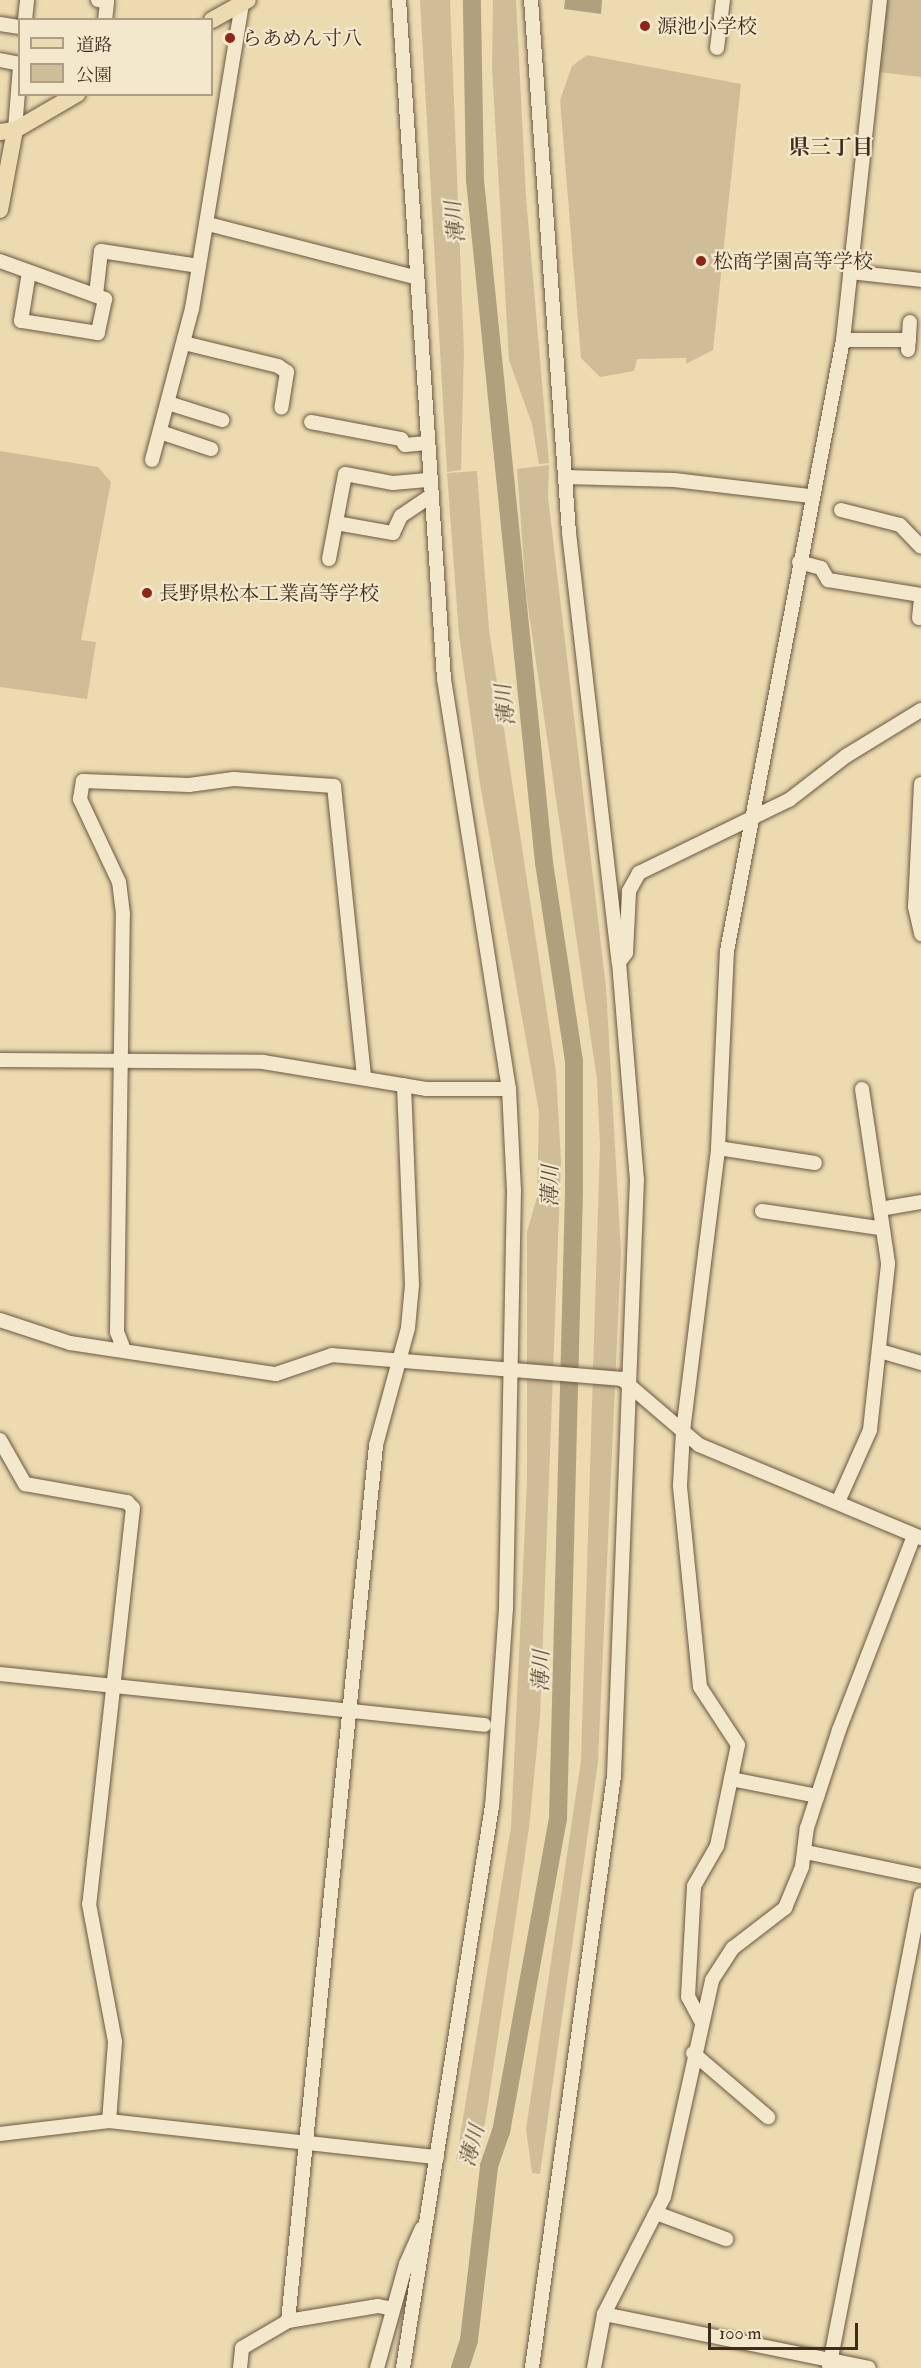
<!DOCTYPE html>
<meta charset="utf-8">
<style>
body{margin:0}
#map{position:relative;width:921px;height:2368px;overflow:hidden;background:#ecdbb0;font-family:"IM FELL Double Pica","Noto Serif JP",serif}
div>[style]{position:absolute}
.green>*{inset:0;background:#cfbd97}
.water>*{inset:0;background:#b1a07e}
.river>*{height:18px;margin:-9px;padding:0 9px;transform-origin:9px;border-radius:9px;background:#b1a07e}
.roads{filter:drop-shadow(0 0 2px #6a5842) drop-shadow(0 0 2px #6a5842)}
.minor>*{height:14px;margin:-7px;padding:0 7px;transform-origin:7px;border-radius:7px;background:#f3e8cc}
.major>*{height:16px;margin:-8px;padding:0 8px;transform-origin:8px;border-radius:8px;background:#ecdbb0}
.dots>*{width:16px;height:16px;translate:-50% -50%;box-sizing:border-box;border:3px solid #f3e8cc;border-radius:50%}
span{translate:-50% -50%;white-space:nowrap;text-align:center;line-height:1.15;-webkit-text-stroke:4.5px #f3e8cc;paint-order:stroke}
.poi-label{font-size:20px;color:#3f2c1e}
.left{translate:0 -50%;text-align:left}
.neighbourhood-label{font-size:21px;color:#3f2c1e;font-weight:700}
.water-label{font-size:21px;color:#5c4936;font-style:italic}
.legend{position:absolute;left:18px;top:18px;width:195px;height:78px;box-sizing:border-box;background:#f3e8cc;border:2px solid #ab9d86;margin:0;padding:8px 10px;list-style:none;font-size:18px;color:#3f2c1e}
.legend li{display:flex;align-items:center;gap:12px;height:30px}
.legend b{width:30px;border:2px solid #ab9d86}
.scale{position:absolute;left:708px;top:2323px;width:150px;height:27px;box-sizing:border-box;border:3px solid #3f2c1e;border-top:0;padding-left:8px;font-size:18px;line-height:21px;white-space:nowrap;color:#3f2c1e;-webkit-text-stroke:4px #f3e8cc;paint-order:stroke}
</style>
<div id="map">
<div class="green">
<div style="clip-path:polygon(420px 0,450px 0,464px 352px,461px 470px,447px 472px)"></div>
<div style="clip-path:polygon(493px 0,516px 0,526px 197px,549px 463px,539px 464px,532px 424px,509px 360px,492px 67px)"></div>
<div style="clip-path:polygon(884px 0,921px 0,921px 77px,878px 72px)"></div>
<div style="clip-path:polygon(587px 55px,741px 84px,713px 350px,686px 364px,686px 358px,637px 359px,634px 371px,600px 377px,581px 358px,560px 100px,572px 66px)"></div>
<div style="clip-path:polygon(0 451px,98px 467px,111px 482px,81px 640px,96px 642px,87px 699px,0 687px)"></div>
<div style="clip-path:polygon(549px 465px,548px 497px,606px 987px,621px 1252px,598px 1762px,540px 2174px,532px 2173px,526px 2129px,581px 1761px,600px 1145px,597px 1080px,526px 593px,517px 469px)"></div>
<div style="clip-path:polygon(477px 471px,489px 630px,556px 1072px,561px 1161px,540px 1717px,529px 1828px,485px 2124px,465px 2164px,456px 2161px,511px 1827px,527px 1482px,527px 1232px,537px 1197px,539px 1112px,480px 784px,459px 635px,447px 473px)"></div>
</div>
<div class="water">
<div style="clip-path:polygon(565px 0,602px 0,601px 14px,564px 9px)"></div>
</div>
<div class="river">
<div style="left:460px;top:2368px;width:29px;rotate:-72deg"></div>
<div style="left:469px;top:2340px;width:175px;rotate:-83.4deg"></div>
<div style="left:489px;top:2166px;width:36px;rotate:-71deg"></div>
<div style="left:501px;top:2132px;width:318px;rotate:-79.7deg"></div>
<div style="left:558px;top:1819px;width:628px;rotate:-88.54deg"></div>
<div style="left:574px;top:1191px;width:130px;rotate:-90deg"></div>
<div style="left:574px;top:1061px;width:200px;rotate:-98.6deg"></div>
<div style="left:544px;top:863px;width:686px;rotate:-95.77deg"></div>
<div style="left:475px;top:180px;width:180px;rotate:-91deg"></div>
</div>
<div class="roads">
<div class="minor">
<div style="left:98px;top:0;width:9px;rotate:13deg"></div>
<div style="left:107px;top:2px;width:18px;rotate:96deg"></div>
<div style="left:399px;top:0;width:680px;rotate:86.21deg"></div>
<div style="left:444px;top:679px;width:415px;rotate:81deg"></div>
<div style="left:509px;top:1089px;width:101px;rotate:87.2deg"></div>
<div style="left:514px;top:1190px;width:418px;rotate:91.1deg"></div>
<div style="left:506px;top:1608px;width:198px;rotate:94deg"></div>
<div style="left:492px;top:1806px;width:569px;rotate:99deg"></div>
<div style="left:531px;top:0;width:534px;rotate:85.92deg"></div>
<div style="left:569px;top:533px;width:432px;rotate:83.4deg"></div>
<div style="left:619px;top:962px;width:218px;rotate:85.3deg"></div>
<div style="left:637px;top:1179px;width:597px;rotate:92.21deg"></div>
<div style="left:614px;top:1776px;width:598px;rotate:97.89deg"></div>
<div style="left:25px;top:20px;width:20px;rotate:-84deg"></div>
<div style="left:0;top:24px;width:20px;rotate:9deg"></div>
<div style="left:717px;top:48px;width:48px;rotate:-82.9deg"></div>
<div style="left:0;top:60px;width:20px;rotate:11deg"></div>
<div style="left:15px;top:130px;width:63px;rotate:-85.5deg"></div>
<div style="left:208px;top:224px;width:214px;rotate:14.4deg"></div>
<div style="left:0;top:261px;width:112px;rotate:19.9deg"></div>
<div style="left:105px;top:299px;width:35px;rotate:102deg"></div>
<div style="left:98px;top:333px;width:78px;rotate:-171.1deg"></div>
<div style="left:21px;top:321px;width:50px;rotate:-80.7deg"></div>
<div style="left:850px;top:272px;width:71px;rotate:6.4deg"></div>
<div style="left:96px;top:295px;width:44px;rotate:-83.5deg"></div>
<div style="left:101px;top:251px;width:99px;rotate:8.7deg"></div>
<div style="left:843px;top:340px;width:66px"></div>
<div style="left:184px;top:343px;width:97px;rotate:13.7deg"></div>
<div style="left:278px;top:366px;width:11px;rotate:34deg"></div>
<div style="left:287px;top:372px;width:36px;rotate:99deg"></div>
<div style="left:908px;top:350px;width:28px;rotate:-86deg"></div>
<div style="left:168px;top:403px;width:57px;rotate:17.5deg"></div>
<div style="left:311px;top:422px;width:92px;rotate:10.7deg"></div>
<div style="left:401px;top:439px;width:7px;rotate:56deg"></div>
<div style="left:405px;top:445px;width:22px;rotate:-5deg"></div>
<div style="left:160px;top:432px;width:54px;rotate:18.4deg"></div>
<div style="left:152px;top:460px;width:156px;rotate:-75.2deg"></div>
<div style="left:192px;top:309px;width:310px;rotate:-80.7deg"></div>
<div style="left:565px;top:477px;width:109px;rotate:1.6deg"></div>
<div style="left:674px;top:480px;width:138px;rotate:6.7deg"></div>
<div style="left:841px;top:510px;width:61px;rotate:14.3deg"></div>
<div style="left:900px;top:525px;width:30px;rotate:46deg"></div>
<div style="left:336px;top:523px;width:58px;rotate:10deg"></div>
<div style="left:393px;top:533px;width:19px;rotate:-65deg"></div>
<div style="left:401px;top:516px;width:36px;rotate:-34deg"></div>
<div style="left:329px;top:559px;width:86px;rotate:-79.3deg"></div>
<div style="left:345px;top:474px;width:49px;rotate:10.6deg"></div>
<div style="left:393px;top:483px;width:37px;rotate:-5deg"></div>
<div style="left:799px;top:562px;width:23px;rotate:15deg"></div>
<div style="left:821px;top:568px;width:14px;rotate:60deg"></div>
<div style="left:828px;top:580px;width:94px;rotate:9.2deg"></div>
<div style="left:919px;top:618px;width:18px;rotate:-84deg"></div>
<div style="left:921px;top:784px;width:123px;rotate:92.8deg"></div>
<div style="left:915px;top:907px;width:28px;rotate:77deg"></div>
<div style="left:619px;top:962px;width:11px;rotate:-52deg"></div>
<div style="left:626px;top:953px;width:62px;rotate:-87.2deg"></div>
<div style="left:629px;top:891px;width:21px;rotate:-61deg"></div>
<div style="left:639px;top:873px;width:167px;rotate:-26deg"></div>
<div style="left:789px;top:800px;width:72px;rotate:-37.7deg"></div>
<div style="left:846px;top:756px;width:88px;rotate:-31.5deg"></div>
<div style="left:0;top:1060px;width:263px;rotate:0.4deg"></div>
<div style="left:263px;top:1062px;width:165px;rotate:9.4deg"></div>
<div style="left:426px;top:1089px;width:83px"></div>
<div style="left:862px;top:1089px;width:121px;rotate:81.5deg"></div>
<div style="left:718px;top:1148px;width:98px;rotate:8.8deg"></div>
<div style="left:762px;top:1211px;width:117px;rotate:8.3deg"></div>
<div style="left:0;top:1320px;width:74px;rotate:18.2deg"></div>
<div style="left:70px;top:1343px;width:208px;rotate:8.6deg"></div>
<div style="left:276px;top:1374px;width:59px;rotate:-18.7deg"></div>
<div style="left:332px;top:1355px;width:291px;rotate:4.7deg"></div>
<div style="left:622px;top:1379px;width:101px;rotate:40.6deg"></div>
<div style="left:699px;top:1445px;width:241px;rotate:22.7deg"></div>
<div style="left:124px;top:1350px;width:19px;rotate:-111deg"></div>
<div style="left:117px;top:1332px;width:418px;rotate:-89.2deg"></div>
<div style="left:123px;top:914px;width:32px;rotate:-97deg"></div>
<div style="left:119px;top:882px;width:92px;rotate:-115.2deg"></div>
<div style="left:80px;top:799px;width:18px;rotate:-81deg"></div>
<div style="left:83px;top:781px;width:106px;rotate:2.2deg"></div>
<div style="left:189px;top:785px;width:45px;rotate:-7.6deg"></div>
<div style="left:234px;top:779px;width:100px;rotate:4deg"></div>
<div style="left:334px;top:786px;width:292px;rotate:84.1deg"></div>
<div style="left:880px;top:1351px;width:43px;rotate:16.3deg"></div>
<div style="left:0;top:1440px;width:51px;rotate:60.4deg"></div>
<div style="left:25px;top:1484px;width:104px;rotate:10deg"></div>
<div style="left:127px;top:1502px;width:8px;rotate:45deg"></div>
<div style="left:133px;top:1508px;width:398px;rotate:96.3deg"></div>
<div style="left:89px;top:1904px;width:140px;rotate:79.3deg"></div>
<div style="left:115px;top:2042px;width:79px;rotate:94.3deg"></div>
<div style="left:838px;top:1502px;width:79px;rotate:-66deg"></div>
<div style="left:870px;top:1430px;width:168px;rotate:-83.8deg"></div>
<div style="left:888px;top:1263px;width:55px;rotate:-98.4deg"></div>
<div style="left:880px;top:1209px;width:42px;rotate:-9.7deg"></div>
<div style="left:0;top:1674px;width:487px;rotate:6deg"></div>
<div style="left:731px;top:1779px;width:88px;rotate:11.2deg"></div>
<div style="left:806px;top:1852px;width:117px;rotate:11.8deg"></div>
<div style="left:701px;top:2021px;width:27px;rotate:-118deg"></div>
<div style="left:688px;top:1997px;width:111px;rotate:-86.9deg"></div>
<div style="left:694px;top:1886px;width:46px;rotate:-60.1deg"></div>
<div style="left:717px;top:1846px;width:103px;rotate:-78.3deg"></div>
<div style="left:738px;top:1745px;width:69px;rotate:-123.2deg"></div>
<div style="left:700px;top:1687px;width:203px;rotate:-95.7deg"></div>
<div style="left:680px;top:1485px;width:54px;rotate:-86.8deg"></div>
<div style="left:683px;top:1431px;width:285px;rotate:-82.9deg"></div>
<div style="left:718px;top:1148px;width:197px;rotate:-87.4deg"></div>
<div style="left:727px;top:951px;width:622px;rotate:-79.25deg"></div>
<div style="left:843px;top:340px;width:342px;rotate:-83.8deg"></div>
<div style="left:693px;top:2053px;width:99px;rotate:40.5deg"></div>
<div style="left:0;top:2134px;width:110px;rotate:-6.8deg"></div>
<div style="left:109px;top:2121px;width:330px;rotate:6.3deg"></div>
<div style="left:656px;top:2213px;width:75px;rotate:20.4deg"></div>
<div style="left:604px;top:2314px;width:270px;rotate:11.5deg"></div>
<div style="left:288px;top:2321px;width:91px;rotate:-9.5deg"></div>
<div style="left:378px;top:2306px;width:15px;rotate:11deg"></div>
<div style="left:240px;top:2368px;width:20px;rotate:-84deg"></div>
<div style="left:242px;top:2348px;width:53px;rotate:-30.4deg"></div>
<div style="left:288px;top:2321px;width:880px;rotate:-84.26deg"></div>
<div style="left:376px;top:1445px;width:121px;rotate:-74.7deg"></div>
<div style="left:408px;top:1328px;width:43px;rotate:-84.7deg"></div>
<div style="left:412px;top:1285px;width:200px;rotate:-92.3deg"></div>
<div style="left:377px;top:2368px;width:108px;rotate:-74.4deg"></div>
<div style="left:406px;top:2264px;width:39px;rotate:-66deg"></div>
<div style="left:594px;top:2368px;width:55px;rotate:-79.5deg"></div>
<div style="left:604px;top:2314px;width:131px;rotate:-62.9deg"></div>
<div style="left:664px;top:2197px;width:222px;rotate:-77.5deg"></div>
<div style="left:712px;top:1980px;width:38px;rotate:-57deg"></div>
<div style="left:733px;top:1948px;width:66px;rotate:-37.6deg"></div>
<div style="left:785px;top:1908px;width:44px;rotate:-67.5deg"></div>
<div style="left:802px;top:1867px;width:39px;rotate:-83deg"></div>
<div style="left:807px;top:1828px;width:103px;rotate:-71.9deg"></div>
<div style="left:839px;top:1730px;width:208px;rotate:-68.9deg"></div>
<div style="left:829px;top:2368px;width:482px;rotate:-79deg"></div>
</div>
<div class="major">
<div style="left:212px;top:20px;width:41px;rotate:-29.1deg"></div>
<div style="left:0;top:132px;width:15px;rotate:-8deg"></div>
<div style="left:15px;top:130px;width:72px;rotate:-30.1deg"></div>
<div style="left:0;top:210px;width:81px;rotate:-79.4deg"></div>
</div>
</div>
<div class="dots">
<div style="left:645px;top:26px;background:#8f2418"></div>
<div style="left:230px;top:38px;background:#8f2418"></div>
<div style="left:701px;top:261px;background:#8f2418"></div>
<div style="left:147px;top:593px;background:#8f2418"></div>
</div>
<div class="poi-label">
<span class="left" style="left:657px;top:26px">源池小学校</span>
<span class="left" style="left:242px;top:38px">らあめん寸八</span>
<span class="left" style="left:713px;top:261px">松商学園高等学校</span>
<span class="left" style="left:159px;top:593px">長野県松本工業高等学校</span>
</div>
<div class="neighbourhood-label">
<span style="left:831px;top:148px">県三丁目</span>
</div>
<div class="water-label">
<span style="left:456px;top:222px;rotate:-96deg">薄川</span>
<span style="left:506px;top:705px;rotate:-96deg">薄川</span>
<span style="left:551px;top:1186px;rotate:-90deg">薄川</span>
<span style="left:542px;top:1671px;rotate:-89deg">薄川</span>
<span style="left:473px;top:2146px;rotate:-75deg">薄川</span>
</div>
<ul class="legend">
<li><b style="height:8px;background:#ecdbb0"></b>道路</li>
<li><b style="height:16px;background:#cfbd97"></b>公園</li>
</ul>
<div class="scale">100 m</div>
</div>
